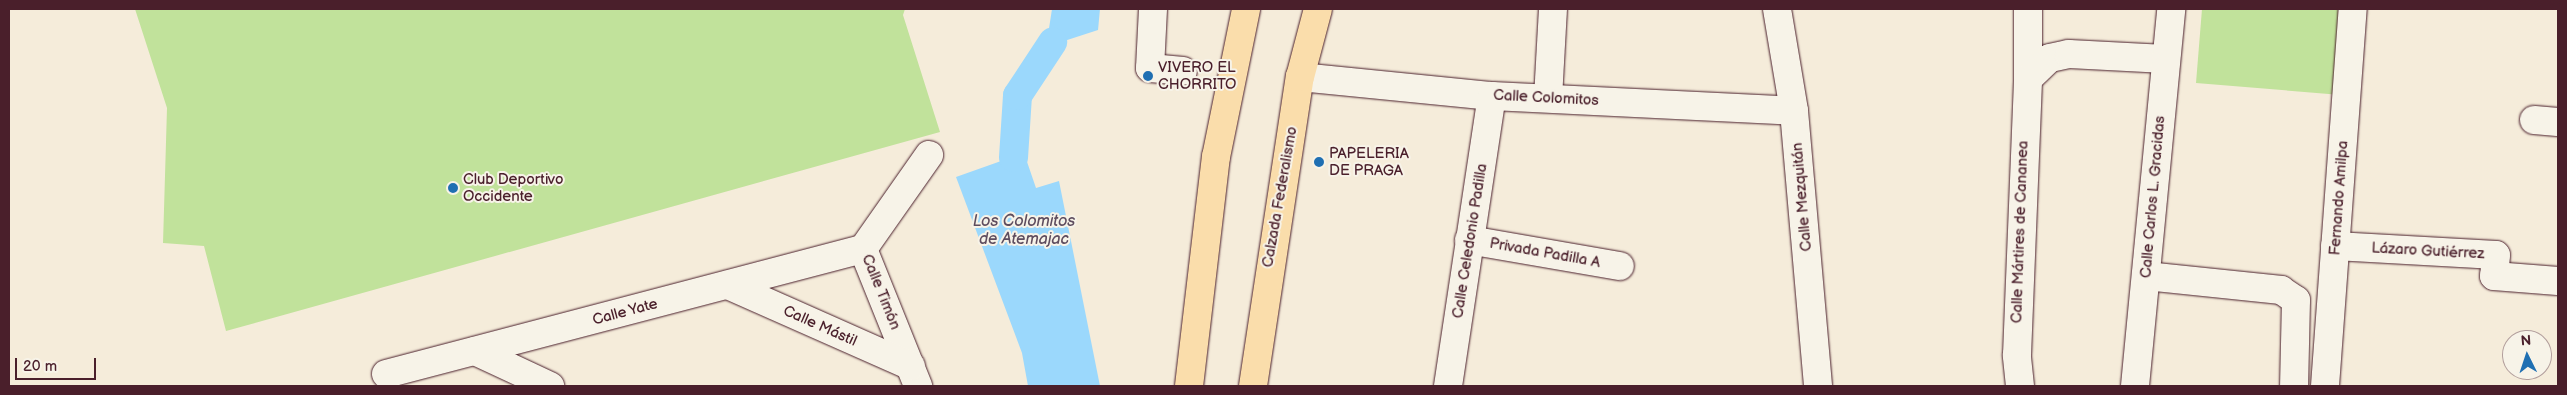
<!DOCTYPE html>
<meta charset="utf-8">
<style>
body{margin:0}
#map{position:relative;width:2567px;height:395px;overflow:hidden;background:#f5ecda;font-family:"Balsamiq Sans",sans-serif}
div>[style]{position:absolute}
.green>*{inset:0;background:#c1e29b}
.water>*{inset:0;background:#9bd8fc}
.canal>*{height:29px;margin:-14.5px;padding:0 14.5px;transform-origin:14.5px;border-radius:14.5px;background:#9bd8fc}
.roads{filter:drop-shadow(0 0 1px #4a1f2b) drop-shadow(0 0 1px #4a1f2b)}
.minor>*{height:28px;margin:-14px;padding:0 14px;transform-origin:14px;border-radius:14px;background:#f7f3e8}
.major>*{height:28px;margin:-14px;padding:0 14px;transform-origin:14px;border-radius:14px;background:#faddab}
.dots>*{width:14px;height:14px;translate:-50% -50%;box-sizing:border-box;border:2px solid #f7f3e8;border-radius:50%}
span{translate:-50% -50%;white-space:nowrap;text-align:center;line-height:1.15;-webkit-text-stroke:4px #f7f3e8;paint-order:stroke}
.poi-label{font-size:15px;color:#4a1f2b}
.left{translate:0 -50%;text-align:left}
.street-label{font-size:15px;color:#4a1f2b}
.water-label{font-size:16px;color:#5e4d5f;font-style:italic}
.frame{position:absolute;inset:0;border:10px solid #4a1f2b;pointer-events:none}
.north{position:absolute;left:2502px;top:330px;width:50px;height:50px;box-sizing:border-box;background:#f7f3e8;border:1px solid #b29e9c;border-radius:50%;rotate:356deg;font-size:14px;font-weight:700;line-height:20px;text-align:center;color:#4a1f2b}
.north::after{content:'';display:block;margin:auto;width:18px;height:22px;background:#1f6fb2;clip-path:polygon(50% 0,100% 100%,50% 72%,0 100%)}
.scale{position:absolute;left:15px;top:358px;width:81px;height:22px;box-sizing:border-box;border:2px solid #4a1f2b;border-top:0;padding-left:6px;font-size:15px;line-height:18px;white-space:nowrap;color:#4a1f2b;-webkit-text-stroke:4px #f7f3e8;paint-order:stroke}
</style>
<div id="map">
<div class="green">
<div style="clip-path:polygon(135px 9px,905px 9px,903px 15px,940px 132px,226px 331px,204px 246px,163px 243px,167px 108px)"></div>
<div style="clip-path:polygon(2202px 9px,2360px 9px,2353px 96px,2196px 83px)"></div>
</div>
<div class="water">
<div style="clip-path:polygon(1052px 9px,1100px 9px,1098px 30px,1058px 43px,1047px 41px)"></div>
<div style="clip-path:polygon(1024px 153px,1036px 188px,1059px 181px,1100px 386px,1028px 386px,1022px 353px,956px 177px)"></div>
</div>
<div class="canal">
<div style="left:1013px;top:157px;width:62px;rotate:-86.3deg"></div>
<div style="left:1017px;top:95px;width:64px;rotate:-56.6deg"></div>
</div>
<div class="roads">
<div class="minor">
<div style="left:1153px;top:9px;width:59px;rotate:92.9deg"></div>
<div style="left:1150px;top:68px;width:33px;rotate:5deg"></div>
<div style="left:1777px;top:9px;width:103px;rotate:80.5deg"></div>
<div style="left:1794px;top:111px;width:276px;rotate:85deg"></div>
<div style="left:1300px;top:77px;width:193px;rotate:5.7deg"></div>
<div style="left:1492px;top:96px;width:302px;rotate:2.8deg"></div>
<div style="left:2028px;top:79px;width:70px;rotate:-90deg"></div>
<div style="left:1548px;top:98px;width:89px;rotate:-86.8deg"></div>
<div style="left:2534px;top:120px;width:24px;rotate:5deg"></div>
<div style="left:1469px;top:240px;width:153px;rotate:9.8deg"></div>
<div style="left:2335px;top:246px;width:161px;rotate:3.2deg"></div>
<div style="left:2496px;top:255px;width:21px;rotate:95deg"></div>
<div style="left:2494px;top:276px;width:64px;rotate:4.5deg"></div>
<div style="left:863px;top:249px;width:148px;rotate:68.1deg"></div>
<div style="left:863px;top:249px;width:115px;rotate:-54.9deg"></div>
<div style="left:2146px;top:276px;width:136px;rotate:5.9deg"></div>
<div style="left:2281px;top:290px;width:18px;rotate:34deg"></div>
<div style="left:2296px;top:300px;width:86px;rotate:91.3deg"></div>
<div style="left:728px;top:285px;width:200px;rotate:23.9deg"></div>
<div style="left:475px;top:351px;width:83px;rotate:25deg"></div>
<div style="left:386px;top:374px;width:493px;rotate:-14.7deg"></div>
<div style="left:1448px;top:386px;width:293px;rotate:-81.4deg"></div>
<div style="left:2020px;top:386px;width:31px;rotate:-96deg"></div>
<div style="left:2017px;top:355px;width:276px;rotate:-87.7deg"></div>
<div style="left:2028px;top:79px;width:30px;rotate:-44deg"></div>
<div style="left:2050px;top:58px;width:19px;rotate:-12deg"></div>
<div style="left:2069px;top:54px;width:97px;rotate:3deg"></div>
<div style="left:2135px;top:386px;width:379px;rotate:-84.5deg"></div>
<div style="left:2325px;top:386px;width:378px;rotate:-85.8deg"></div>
</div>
<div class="major">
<div style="left:1189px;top:386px;width:231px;rotate:-83.3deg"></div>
<div style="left:1216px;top:157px;width:151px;rotate:-78.5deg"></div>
<div style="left:1253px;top:386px;width:313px;rotate:-81.4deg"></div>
<div style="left:1300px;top:77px;width:70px;rotate:-75.2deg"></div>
</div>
</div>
<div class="dots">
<div style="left:1148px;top:76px;background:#1f6fb2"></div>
<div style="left:1319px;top:162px;background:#1f6fb2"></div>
<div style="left:453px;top:188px;background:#1f6fb2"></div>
</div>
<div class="poi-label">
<span class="left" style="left:1158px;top:76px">VIVERO EL<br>CHORRITO</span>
<span class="left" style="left:1329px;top:162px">PAPELERIA<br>DE PRAGA</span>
<span class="left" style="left:463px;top:188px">Club Deportivo<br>Occidente</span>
</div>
<div class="street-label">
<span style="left:1546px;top:98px;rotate:3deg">Calle Colomitos</span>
<span style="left:1280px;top:197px;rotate:-80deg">Calzada Federalismo</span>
<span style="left:1802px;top:197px;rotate:-95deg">Calle Mezquitán</span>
<span style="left:2153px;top:197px;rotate:-85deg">Calle Carlos L. Gracidas</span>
<span style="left:2339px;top:198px;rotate:-86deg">Fernando Amilpa</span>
<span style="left:2020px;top:232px;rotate:-88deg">Calle Mártires de Cananea</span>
<span style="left:1470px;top:241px;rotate:-81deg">Calle Celedonio Padilla</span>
<span style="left:2428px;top:251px;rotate:3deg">Lázaro Gutiérrez</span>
<span style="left:1545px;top:253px;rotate:10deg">Privada Padilla A</span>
<span style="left:881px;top:292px;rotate:68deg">Calle Timón</span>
<span style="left:625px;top:312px;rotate:-15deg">Calle Yate</span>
<span style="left:820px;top:326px;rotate:24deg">Calle Mástil</span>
</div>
<div class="water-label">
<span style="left:1024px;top:231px">Los Colomitos<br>de Atemajac</span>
</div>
<div class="frame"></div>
<div class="north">N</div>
<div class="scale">20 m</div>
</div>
